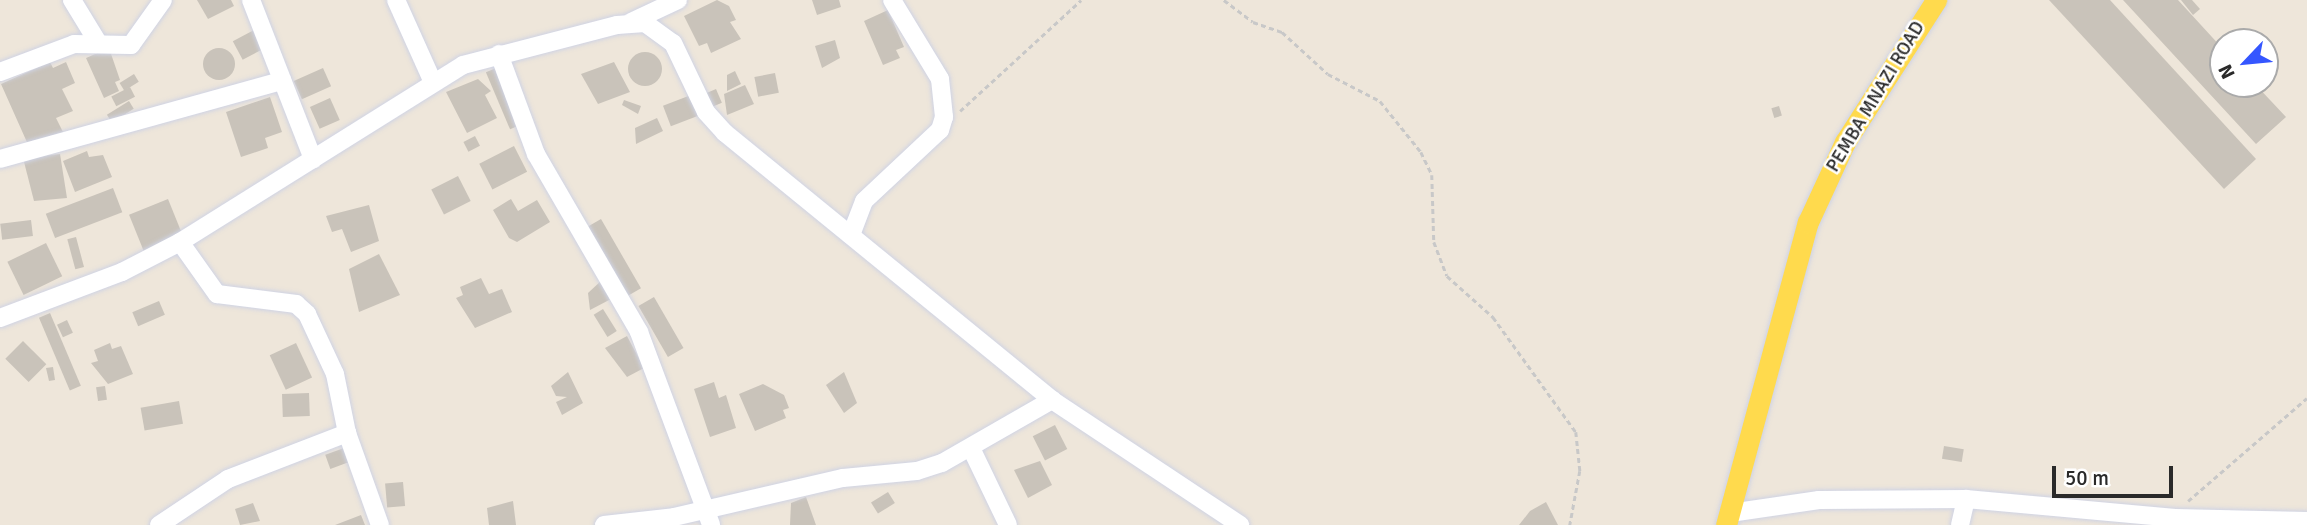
<!DOCTYPE html>
<style>
body{margin:0}
#map{position:relative;width:2307px;height:525px;overflow:hidden;background:#eee6da;font-family:Signika,sans-serif}
div>[style]{position:absolute}
.building>*{inset:0;background:#c9c3ba;transform-origin:0 0}
.round{border-radius:50%}
.path>*{height:2.5px;margin-top:-1.25px;transform-origin:0;background:repeating-linear-gradient(90deg,#c8c8c8 0 5px,transparent 0 8.5px)}
.roads{filter:drop-shadow(0 0 2px #cfd3e4) drop-shadow(0 0 2px #cfd3e4)}
.minor>*{height:18px;margin:-9px;padding:0 9px;transform-origin:9px;border-radius:9px;background:#fff}
.major>*{height:21px;margin:-10.5px;padding:0 10.5px;transform-origin:10.5px;border-radius:10.5px;background:#ffda4d}
span{translate:-50% -50%;white-space:nowrap;text-align:center;line-height:1.15;-webkit-text-stroke:5px #fff;paint-order:stroke}
.street-label{font-size:19px;color:#2a2a2a}
.north{position:absolute;left:2209px;top:28px;width:70px;height:70px;box-sizing:border-box;background:#fff;border:2px solid #aaa;border-radius:50%;rotate:244deg;font-size:19px;font-weight:700;line-height:28px;text-align:center;color:#2a2a2a}
.north::after{content:'';display:block;margin:auto;width:24px;height:32px;background:#3556ff;clip-path:polygon(50% 0,100% 100%,50% 72%,0 100%)}
.scale{position:absolute;left:2052px;top:466px;width:121px;height:32px;box-sizing:border-box;border:4px solid #2a2a2a;border-top:0;padding-left:9px;font-size:21px;line-height:24px;white-space:nowrap;color:#2a2a2a;-webkit-text-stroke:5px #fff;paint-order:stroke}
</style>
<div id="map">
<div class="building">
<div style="clip-path:polygon(197px 0,231px 0,234px 6px,208px 19px)"></div>
<div style="clip-path:polygon(717px 0,729px 6px,736px 20px,730px 22px,741px 39px,711px 53px,707px 43px,699px 46px,684px 16px)"></div>
<div style="clip-path:polygon(812px 0,839px 0,841px 7px,817px 15px)"></div>
<div style="clip-path:polygon(2049px 0,2110px 0,2256px 159px,2224px 189px)"></div>
<div style="clip-path:polygon(2123px 0,2178px 0,2223px 49px,2223px 84px,2255px 84px,2286px 117px,2256px 144px)"></div>
<div style="clip-path:polygon(2181px 0,2192px 0,2200px 9px,2193px 15px)"></div>
<div style="clip-path:polygon(888px 10px,904px 47px,896px 50px,900px 58px,883px 65px,864px 21px)"></div>
<div style="left:254px;top:30px;width:21px;height:24px;rotate:62deg"></div>
<div style="clip-path:polygon(835px 40px,840px 58px,822px 68px,815px 46px)"></div>
<div class="round" style="left:203px;top:48px;width:32px;height:32px"></div>
<div style="clip-path:polygon(109px 48px,120px 80px,115px 82px,119px 91px,104px 98px,86px 58px)"></div>
<div class="round" style="left:628px;top:52px;width:34px;height:34px"></div>
<div style="clip-path:polygon(50px 62px,53px 68px,66px 62px,75px 83px,62px 89px,73px 111px,56px 118px,64px 134px,30px 149px,1px 84px)"></div>
<div style="clip-path:polygon(614px 62px,630px 92px,598px 104px,581px 74px)"></div>
<div style="left:323px;top:68px;width:20px;height:32px;rotate:66deg"></div>
<div style="left:496px;top:68px;width:62px;height:11px;rotate:67deg"></div>
<div style="clip-path:polygon(735px 71px,741px 84px,727px 91px,727px 75px)"></div>
<div style="left:775px;top:73px;width:20px;height:21px;rotate:79deg"></div>
<div style="left:134px;top:74px;width:9px;height:17px;rotate:58deg"></div>
<div style="clip-path:polygon(478px 79px,491px 91px,485px 95px,497px 118px,467px 133px,446px 92px)"></div>
<div style="clip-path:polygon(745px 85px,754px 104px,727px 115px,724px 94px)"></div>
<div style="left:130px;top:87px;width:11px;height:21px;rotate:63deg"></div>
<div style="left:716px;top:89px;width:15px;height:14px;rotate:67deg"></div>
<div style="left:691px;top:95px;width:22px;height:30px;rotate:69deg"></div>
<div style="clip-path:polygon(270px 97px,282px 132px,265px 138px,268px 148px,241px 157px,226px 112px)"></div>
<div style="left:330px;top:98px;width:24px;height:22px;rotate:66deg"></div>
<div style="clip-path:polygon(624px 100px,641px 106px,638px 114px,622px 105px)"></div>
<div style="left:129px;top:101px;width:9px;height:26px;rotate:58deg"></div>
<div style="left:1779px;top:106px;width:10px;height:8px;rotate:73deg"></div>
<div style="clip-path:polygon(657px 118px,663px 131px,636px 144px,635px 128px)"></div>
<div style="left:475px;top:136px;width:11px;height:13px;rotate:63deg"></div>
<div style="left:514px;top:146px;width:29px;height:39px;rotate:63deg"></div>
<div style="clip-path:polygon(87px 151px,89px 157px,103px 155px,112px 177px,75px 192px,63px 161px)"></div>
<div style="clip-path:polygon(60px 154px,67px 198px,34px 201px,23px 158px)"></div>
<div style="left:458px;top:176px;width:28px;height:30px;rotate:63deg"></div>
<div style="left:113px;top:188px;width:26px;height:72px;rotate:69deg"></div>
<div style="left:168px;top:199px;width:41px;height:42px;rotate:68deg"></div>
<div style="clip-path:polygon(511px 199px,518px 211px,537px 200px,550px 222px,517px 242px,509px 238px,493px 210px)"></div>
<div style="clip-path:polygon(369px 205px,379px 241px,351px 252px,342px 229px,332px 232px,326px 216px)"></div>
<div style="left:601px;top:219px;width:80px;height:20px;rotate:60deg"></div>
<div style="left:31px;top:220px;width:16px;height:31px;rotate:83deg"></div>
<div style="left:76px;top:237px;width:31px;height:9px;rotate:75deg"></div>
<div style="left:46px;top:243px;width:37px;height:43px;rotate:64deg"></div>
<div style="clip-path:polygon(379px 254px,400px 295px,359px 312px,349px 269px)"></div>
<div style="clip-path:polygon(481px 278px,489px 294px,502px 289px,512px 312px,475px 328px,456px 298px,463px 295px,460px 287px)"></div>
<div style="clip-path:polygon(602px 280px,611px 299px,590px 310px,588px 293px)"></div>
<div style="left:654px;top:297px;width:59px;height:18px;rotate:60deg"></div>
<div style="left:159px;top:301px;width:15px;height:29px;rotate:67deg"></div>
<div style="left:603px;top:309px;width:26px;height:11px;rotate:58deg"></div>
<div style="left:50px;top:313px;width:79px;height:12px;rotate:67deg"></div>
<div style="left:67px;top:320px;width:14px;height:11px;rotate:65deg"></div>
<div style="clip-path:polygon(627px 336px,644px 368px,627px 377px,605px 348px)"></div>
<div style="left:23px;top:341px;width:33px;height:25px;rotate:45deg"></div>
<div style="clip-path:polygon(110px 343px,112px 349px,121px 346px,133px 374px,108px 384px,91px 363px,98px 361px,94px 350px)"></div>
<div style="left:296px;top:343px;width:38px;height:29px;rotate:65deg"></div>
<div style="clip-path:polygon(53px 367px,55px 380px,49px 381px,46px 368px)"></div>
<div style="clip-path:polygon(568px 372px,583px 403px,562px 415px,556px 402px,567px 397px,556px 396px,551px 386px)"></div>
<div style="clip-path:polygon(844px 372px,857px 403px,844px 413px,826px 385px)"></div>
<div style="clip-path:polygon(714px 382px,719px 398px,726px 395px,736px 428px,710px 437px,694px 389px)"></div>
<div style="clip-path:polygon(763px 384px,784px 395px,789px 408px,783px 410px,786px 418px,755px 431px,739px 394px)"></div>
<div style="left:105px;top:386px;width:14px;height:9px;rotate:82deg"></div>
<div style="left:309px;top:393px;width:23px;height:27px;rotate:88deg"></div>
<div style="left:179px;top:401px;width:23px;height:39px;rotate:80deg"></div>
<div style="left:1055px;top:425px;width:27px;height:25px;rotate:63deg"></div>
<div style="left:1944px;top:446px;width:20px;height:13px;rotate:9deg"></div>
<div style="left:344px;top:448px;width:15px;height:20px;rotate:70deg"></div>
<div style="clip-path:polygon(1040px 461px,1052px 485px,1028px 498px,1014px 470px)"></div>
<div style="left:403px;top:482px;width:24px;height:18px;rotate:85deg"></div>
<div style="left:888px;top:492px;width:13px;height:20px;rotate:58deg"></div>
<div style="clip-path:polygon(806px 497px,816px 525px,790px 525px,791px 503px)"></div>
<div style="clip-path:polygon(513px 501px,516px 525px,489px 525px,487px 508px)"></div>
<div style="clip-path:polygon(1546px 502px,1558px 525px,1519px 525px,1530px 511px)"></div>
<div style="clip-path:polygon(253px 503px,260px 521px,240px 525px,235px 509px)"></div>
<div style="clip-path:polygon(361px 515px,365px 525px,335px 525px)"></div>
</div>
<div class="path">
<div style="left:1224px;top:0;width:36px;rotate:37deg"></div>
<div style="left:1253px;top:22px;width:31px;rotate:19deg"></div>
<div style="left:1282px;top:32px;width:62px;rotate:42.4deg"></div>
<div style="left:1328px;top:74px;width:59px;rotate:27.4deg"></div>
<div style="left:1380px;top:101px;width:65px;rotate:51.2deg"></div>
<div style="left:1421px;top:152px;width:25px;rotate:64deg"></div>
<div style="left:1432px;top:175px;width:67px;rotate:88.3deg"></div>
<div style="left:1434px;top:242px;width:36px;rotate:69deg"></div>
<div style="left:1447px;top:276px;width:62px;rotate:41.7deg"></div>
<div style="left:1493px;top:317px;width:142px;rotate:54.2deg"></div>
<div style="left:1576px;top:432px;width:39px;rotate:84deg"></div>
<div style="left:1580px;top:471px;width:55px;rotate:100.5deg"></div>
<div style="left:960px;top:111px;width:164px;rotate:-42.5deg"></div>
<div style="left:2188px;top:501px;width:157px;rotate:-40.9deg"></div>
</div>
<div class="roads">
<div class="minor">
<div style="left:72px;top:0;width:48px;rotate:58.6deg"></div>
<div style="left:251px;top:0;width:171px;rotate:68.7deg"></div>
<div style="left:396px;top:0;width:88px;rotate:65.8deg"></div>
<div style="left:631px;top:22px;width:52px;rotate:-25.1deg"></div>
<div style="left:499px;top:54px;width:107px;rotate:69.7deg"></div>
<div style="left:536px;top:154px;width:206px;rotate:59.9deg"></div>
<div style="left:639px;top:332px;width:206px;rotate:69.5deg"></div>
<div style="left:0;top:72px;width:79px;rotate:-20.7deg"></div>
<div style="left:74px;top:44px;width:57px;rotate:1deg"></div>
<div style="left:131px;top:45px;width:55px;rotate:-54.6deg"></div>
<div style="left:0;top:159px;width:293px;rotate:-15.5deg"></div>
<div style="left:851px;top:235px;width:36px;rotate:-69deg"></div>
<div style="left:864px;top:201px;width:104px;rotate:-43.1deg"></div>
<div style="left:940px;top:130px;width:14px;rotate:-73deg"></div>
<div style="left:944px;top:117px;width:38px;rotate:-96deg"></div>
<div style="left:940px;top:79px;width:92px;rotate:-121.3deg"></div>
<div style="left:180px;top:242px;width:64px;rotate:54.6deg"></div>
<div style="left:217px;top:294px;width:80px;rotate:7.2deg"></div>
<div style="left:296px;top:304px;width:15px;rotate:42deg"></div>
<div style="left:307px;top:314px;width:66px;rotate:65deg"></div>
<div style="left:335px;top:374px;width:60px;rotate:78.5deg"></div>
<div style="left:347px;top:433px;width:98px;rotate:70.3deg"></div>
<div style="left:0;top:318px;width:130px;rotate:-20.7deg"></div>
<div style="left:122px;top:272px;width:65px;rotate:-27.3deg"></div>
<div style="left:180px;top:242px;width:334px;rotate:-32deg"></div>
<div style="left:463px;top:65px;width:159px;rotate:-14.6deg"></div>
<div style="left:617px;top:25px;width:28px;rotate:-4deg"></div>
<div style="left:645px;top:23px;width:34px;rotate:36deg"></div>
<div style="left:673px;top:43px;width:76px;rotate:64.4deg"></div>
<div style="left:706px;top:112px;width:28px;rotate:48deg"></div>
<div style="left:725px;top:133px;width:422px;rotate:39.2deg"></div>
<div style="left:1052px;top:400px;width:226px;rotate:33.6deg"></div>
<div style="left:971px;top:448px;width:85px;rotate:64.3deg"></div>
<div style="left:1730px;top:513px;width:90px;rotate:-8.3deg"></div>
<div style="left:1819px;top:500px;width:147px;rotate:-0.4deg"></div>
<div style="left:1966px;top:499px;width:210px;rotate:5.2deg"></div>
<div style="left:2175px;top:518px;width:132px;rotate:1.3deg"></div>
<div style="left:159px;top:525px;width:83px;rotate:-33.7deg"></div>
<div style="left:228px;top:479px;width:128px;rotate:-21.1deg"></div>
<div style="left:604px;top:525px;width:70px;rotate:-6.5deg"></div>
<div style="left:674px;top:517px;width:173px;rotate:-13deg"></div>
<div style="left:843px;top:478px;width:74px;rotate:-5.4deg"></div>
<div style="left:917px;top:471px;width:26px;rotate:-18deg"></div>
<div style="left:942px;top:463px;width:127px;rotate:-29.8deg"></div>
<div style="left:1960px;top:525px;width:27px;rotate:-77deg"></div>
</div>
<div class="major">
<div style="left:1726px;top:525px;width:314px;rotate:-74.9deg"></div>
<div style="left:1808px;top:222px;width:88px;rotate:-65.2deg"></div>
<div style="left:1845px;top:142px;width:169px;rotate:-57.3deg"></div>
</div>
</div>
<div class="street-label">
<span style="left:1876px;top:97px;rotate:-59deg">PEMBA MNAZI ROAD</span>
</div>
<div class="north">N</div>
<div class="scale">50 m</div>
</div>
